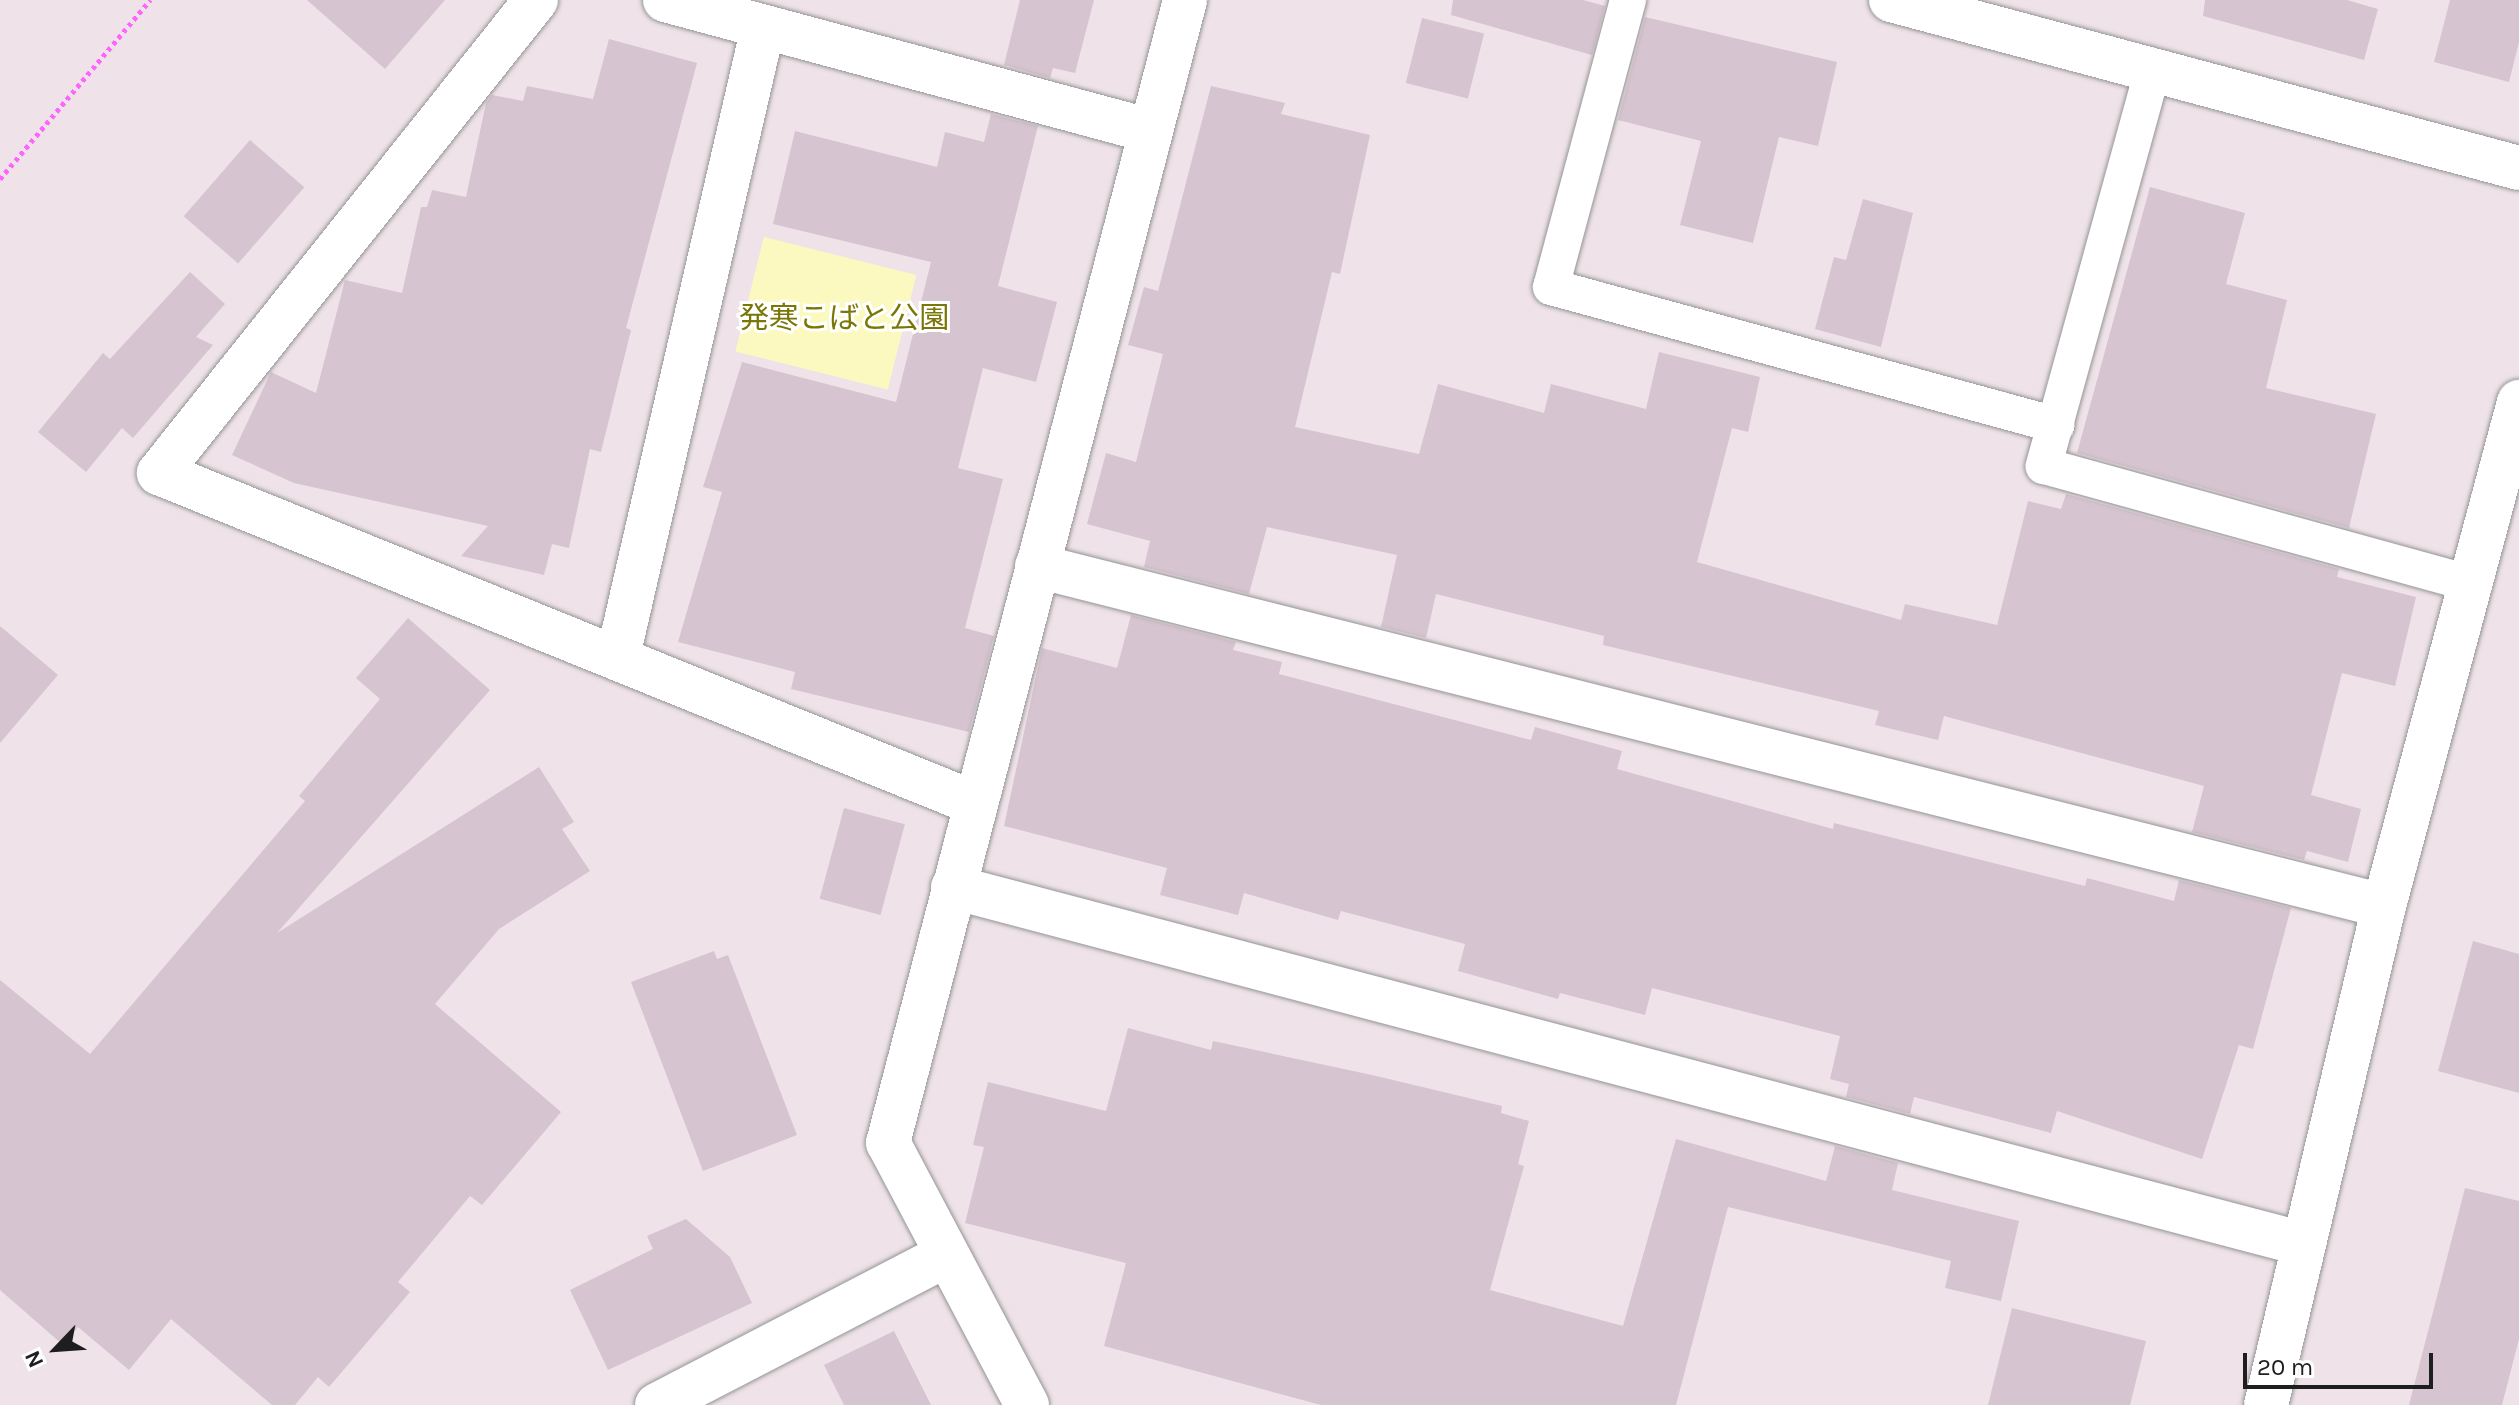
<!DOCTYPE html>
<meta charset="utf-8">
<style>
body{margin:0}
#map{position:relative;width:2519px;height:1405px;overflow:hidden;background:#efe3e9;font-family:Karla,"Noto Sans JP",sans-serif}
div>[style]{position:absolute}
.park>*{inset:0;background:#fbf9bf;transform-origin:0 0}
.building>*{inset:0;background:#d6c4d0;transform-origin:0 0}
.path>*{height:5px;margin-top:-2.5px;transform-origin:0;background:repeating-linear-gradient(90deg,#fd66fd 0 4px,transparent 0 8px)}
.roads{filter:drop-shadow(0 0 2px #959595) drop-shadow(0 0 2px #959595)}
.service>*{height:36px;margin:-18px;padding:0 18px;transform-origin:18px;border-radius:18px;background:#fff}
.minor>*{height:44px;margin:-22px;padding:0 22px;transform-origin:22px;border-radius:22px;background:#fff}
span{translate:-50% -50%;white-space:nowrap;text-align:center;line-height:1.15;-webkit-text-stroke:6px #fff;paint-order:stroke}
.park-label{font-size:30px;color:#7a7708}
.north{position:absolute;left:16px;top:1309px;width:80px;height:80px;-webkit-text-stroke:6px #fff;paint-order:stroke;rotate:245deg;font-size:22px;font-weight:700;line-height:32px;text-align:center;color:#1e1e1e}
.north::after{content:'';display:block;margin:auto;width:28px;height:36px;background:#1e1e1e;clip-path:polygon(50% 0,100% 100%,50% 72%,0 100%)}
.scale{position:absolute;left:2243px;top:1353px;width:190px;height:36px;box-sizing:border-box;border:4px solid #1e1e1e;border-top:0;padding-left:10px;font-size:24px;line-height:28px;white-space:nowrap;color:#1e1e1e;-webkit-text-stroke:6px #fff;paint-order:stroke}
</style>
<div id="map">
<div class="park">
<div style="left:764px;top:237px;width:157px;height:118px;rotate:14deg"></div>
</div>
<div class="building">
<div style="clip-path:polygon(307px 0,445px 0,385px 69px)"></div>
<div style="clip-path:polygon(1020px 0,1094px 0,1075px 73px,1053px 68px,1050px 78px,1004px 65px)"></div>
<div style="clip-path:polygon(1453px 0,1583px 0,1605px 6px,1592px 55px,1451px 15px)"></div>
<div style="clip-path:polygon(2205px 0,2347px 0,2378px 9px,2364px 60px,2203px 16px)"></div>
<div style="clip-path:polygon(2450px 0,2519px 0,2519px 42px,2509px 82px,2434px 62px)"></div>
<div style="clip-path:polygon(1645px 17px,1837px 62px,1818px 146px,1779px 137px,1753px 243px,1680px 225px,1701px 141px,1618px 120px)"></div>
<div style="left:1422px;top:18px;width:64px;height:67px;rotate:14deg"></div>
<div style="clip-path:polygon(609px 39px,697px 63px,626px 328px,631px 330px,601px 452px,590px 449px,569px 548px,552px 544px,544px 575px,461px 556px,488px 526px,294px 483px,232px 455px,271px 372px,316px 393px,345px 280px,402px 293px,421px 207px,427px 207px,432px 190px,466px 197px,486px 103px,492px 95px,523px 101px,527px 86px,593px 99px)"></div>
<div style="clip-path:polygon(1211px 86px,1285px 103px,1281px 114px,1370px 135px,1340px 274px,1332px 272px,1295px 427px,1419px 454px,1438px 384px,1544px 413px,1551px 384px,1646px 409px,1659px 352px,1760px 377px,1748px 432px,1732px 428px,1697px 562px,1901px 620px,1905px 604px,1997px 625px,2028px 501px,2061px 509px,2066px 494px,2339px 569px,2337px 577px,2416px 597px,2395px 686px,2342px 673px,2311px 795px,2361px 809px,2348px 862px,2307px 851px,2304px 860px,2192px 832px,2204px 786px,1944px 716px,1938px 740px,1875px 725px,1879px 711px,1603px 645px,1604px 636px,1436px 594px,1426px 638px,1381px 627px,1397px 555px,1267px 527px,1249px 594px,1144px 567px,1150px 541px,1087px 524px,1106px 453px,1136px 462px,1163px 354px,1128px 345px,1144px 287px,1158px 291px)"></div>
<div style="clip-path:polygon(991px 114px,1038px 126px,998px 286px,1057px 302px,1036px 382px,983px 368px,958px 468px,1003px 479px,965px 628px,994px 636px,969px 732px,791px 689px,795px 672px,678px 642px,722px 492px,703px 487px,742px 362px,896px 402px,931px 262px,773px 224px,795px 131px,937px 167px,945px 132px,984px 142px)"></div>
<div style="left:250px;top:140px;width:72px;height:101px;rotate:41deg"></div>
<div style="clip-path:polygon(2150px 187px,2245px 213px,2226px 284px,2287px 300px,2266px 388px,2376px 414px,2349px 528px,2077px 453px)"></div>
<div style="clip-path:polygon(1863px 199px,1913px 213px,1881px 347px,1815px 329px,1834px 257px,1846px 260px)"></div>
<div style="clip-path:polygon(190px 272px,225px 304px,196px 337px,213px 345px,133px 438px,122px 428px,86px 472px,38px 432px,103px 353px,110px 359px)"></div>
<div style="clip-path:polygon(1131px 615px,1236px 642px,1233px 650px,1282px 662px,1279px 674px,1531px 740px,1535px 727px,1622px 751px,1617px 769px,1833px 829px,1834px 823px,2085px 886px,2087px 878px,2174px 901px,2179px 880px,2291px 908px,2253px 1049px,2239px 1045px,2202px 1159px,2057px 1111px,2051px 1133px,1914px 1097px,1910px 1114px,1846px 1097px,1849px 1084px,1830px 1079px,1840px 1036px,1652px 988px,1645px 1015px,1560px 993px,1558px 999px,1458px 971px,1465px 944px,1341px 911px,1338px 920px,1244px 893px,1238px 915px,1160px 895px,1167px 868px,1004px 826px,1042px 648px,1117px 668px)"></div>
<div style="clip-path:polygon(408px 618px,490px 690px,277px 933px,539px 767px,574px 822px,562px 829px,590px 871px,499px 929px,435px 1004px,561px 1112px,482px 1205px,470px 1196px,398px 1282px,410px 1292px,329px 1387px,318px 1377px,295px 1405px,272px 1405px,171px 1319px,129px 1370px,78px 1327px,63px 1345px,0 1290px,0 980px,90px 1054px,305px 801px,299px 796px,380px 699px,356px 678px)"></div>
<div style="clip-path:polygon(0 626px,58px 675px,0 743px)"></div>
<div style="left:844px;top:808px;width:63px;height:94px;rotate:15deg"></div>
<div style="clip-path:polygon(2473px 941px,2519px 954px,2519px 1093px,2438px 1071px)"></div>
<div style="clip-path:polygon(714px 951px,717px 959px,728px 955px,797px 1135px,703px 1171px,631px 982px)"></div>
<div style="clip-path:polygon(1128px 1028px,1211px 1050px,1213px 1041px,1372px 1075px,1502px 1106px,1501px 1113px,1529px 1121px,1518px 1164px,1524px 1166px,1490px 1290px,1623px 1326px,1676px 1139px,1826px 1181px,1835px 1146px,1898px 1163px,1892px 1190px,2019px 1221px,2001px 1301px,1945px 1288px,1951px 1261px,1728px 1207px,1676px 1405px,1321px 1405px,1104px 1346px,1126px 1263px,965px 1223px,984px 1147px,973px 1145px,988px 1082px,1106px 1111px)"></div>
<div style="clip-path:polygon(2465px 1188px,2519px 1201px,2519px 1339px,2502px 1405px,2409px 1405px)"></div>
<div style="clip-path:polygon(686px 1219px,730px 1257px,752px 1303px,608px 1370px,570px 1290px,653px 1249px,647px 1236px)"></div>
<div style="clip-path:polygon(2012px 1308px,2146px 1341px,2130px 1405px,1988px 1405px)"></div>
<div style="clip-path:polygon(894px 1331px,931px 1405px,844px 1405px,824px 1365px)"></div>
</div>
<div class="path">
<div style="left:0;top:179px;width:234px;rotate:-50deg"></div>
</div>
<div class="roads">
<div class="service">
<div style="left:1628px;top:0;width:297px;rotate:105deg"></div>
<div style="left:1551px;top:287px;width:524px;rotate:15.28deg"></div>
<div style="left:2153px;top:69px;width:412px;rotate:105.4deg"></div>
<div style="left:2044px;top:466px;width:442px;rotate:15.4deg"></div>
</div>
<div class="minor">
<div style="left:536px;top:0;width:605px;rotate:128.56deg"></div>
<div style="left:159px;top:473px;width:879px;rotate:22.04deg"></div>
<div style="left:665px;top:0;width:503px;rotate:15.09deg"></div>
<div style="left:1891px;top:0;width:650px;rotate:14.98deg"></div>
<div style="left:1037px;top:566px;width:1389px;rotate:14.17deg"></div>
<div style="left:618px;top:656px;width:645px;rotate:-77.02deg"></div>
<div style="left:953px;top:887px;width:1396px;rotate:14.81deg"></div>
<div style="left:657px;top:1405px;width:324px;rotate:-27.4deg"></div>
<div style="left:1027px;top:1405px;width:297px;rotate:-117.9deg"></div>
<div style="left:888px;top:1143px;width:1181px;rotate:-75.43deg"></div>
<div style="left:2266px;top:1405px;width:513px;rotate:-76.7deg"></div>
<div style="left:2384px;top:906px;width:522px;rotate:-75deg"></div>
</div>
</div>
<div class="park-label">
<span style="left:844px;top:318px">発寒こばと公園</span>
</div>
<div class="north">N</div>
<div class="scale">20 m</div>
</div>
